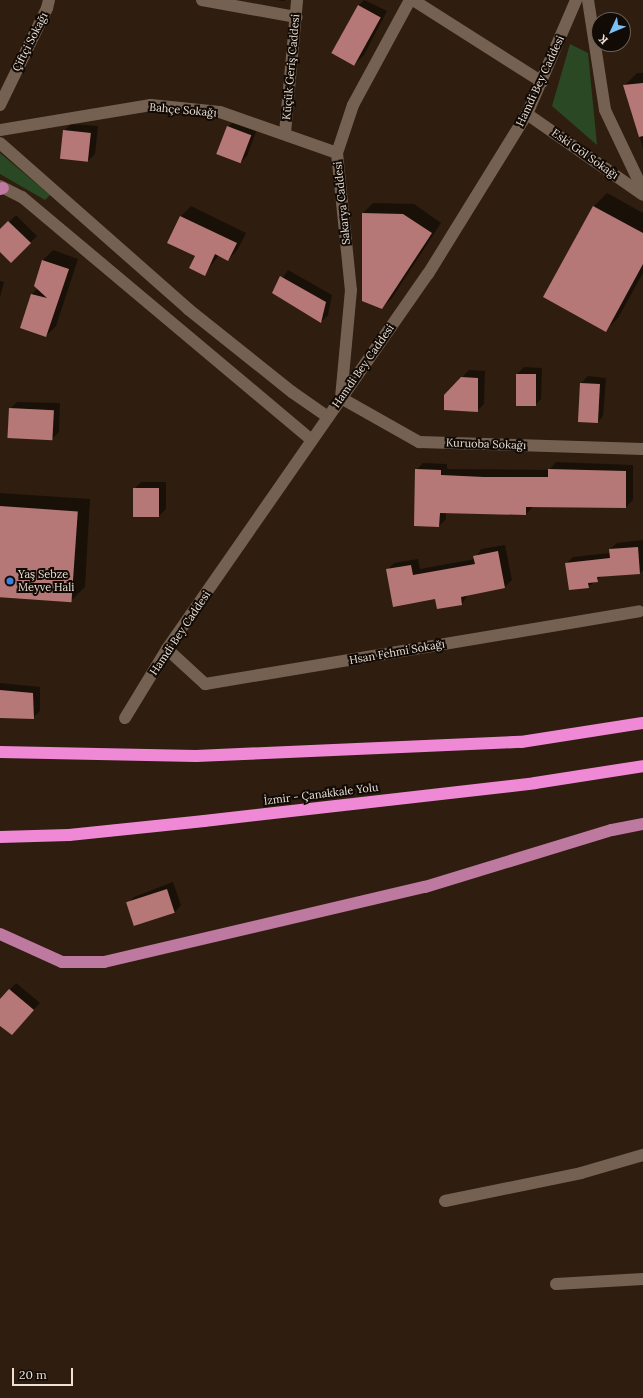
<!DOCTYPE html>
<meta charset="utf-8">
<style>
body{margin:0}
#map{position:relative;width:643px;height:1398px;overflow:hidden;background:#2f1e0f;font-family:Lora,serif}
div>[style]{position:absolute}
.green>*{inset:0;background:#2a4824}
.shadow>*{inset:0;background:#0007}
.building>*{inset:0;background:#b67876;transform-origin:0 0}
.minor>*{height:12px;margin:-6px;padding:0 6px;transform-origin:6px;border-radius:6px;background:#756151}
.major>*{height:12px;margin:-6px;padding:0 6px;transform-origin:6px;border-radius:6px;background:#be79a0}
.highway>*{height:12px;margin:-6px;padding:0 6px;transform-origin:6px;border-radius:6px;background:#ef89d5}
.dots>*{width:11px;height:11px;translate:-50% -50%;box-sizing:border-box;border:2px solid #110a05;border-radius:50%}
span{translate:-50% -50%;white-space:nowrap;text-align:center;line-height:1.15;-webkit-text-stroke:4px #110a05;paint-order:stroke}
.street-label{font-size:11px;color:#ece0d7}
.poi-label{font-size:11px;color:#ece0d7}
.left{translate:0 -50%;text-align:left}
.north{position:absolute;left:591px;top:12px;width:40px;height:40px;box-sizing:border-box;background:#110a05;border:1px solid #696059;border-radius:50%;rotate:226deg;font-size:11px;font-weight:700;line-height:16px;text-align:center;color:#ece0d7}
.north::after{content:'';display:block;margin:auto;width:14px;height:18px;background:#79bff8;clip-path:polygon(50% 0,100% 100%,50% 72%,0 100%)}
.scale{position:absolute;left:12px;top:1368px;width:61px;height:18px;box-sizing:border-box;border:2px solid #ece0d7;border-top:0;padding-left:5px;font-size:12px;line-height:14px;white-space:nowrap;color:#ece0d7;-webkit-text-stroke:3px #110a05;paint-order:stroke}
</style>
<div id="map">
<div class="green">
<div style="clip-path:polygon(570px 44px,588px 53px,597px 145px,552px 106px)"></div>
<div style="clip-path:polygon(0 153px,50px 195px,45px 200px,0 174px)"></div>
</div>
<div class="shadow">
<div style="clip-path:polygon(274px 0,286px 0,284px 1px)"></div>
<div style="clip-path:polygon(364px 0,387px 11px,364px 55px,357px 62px,335px 54px,359px 5px)"></div>
<div style="clip-path:polygon(637px 73px,643px 73px,643px 148px,625px 85px)"></div>
<div style="clip-path:polygon(235px 120px,257px 129px,247px 156px,240px 163px,228px 127px)"></div>
<div style="clip-path:polygon(71px 124px,98px 126px,95px 154px,88px 161px,64px 131px)"></div>
<div style="clip-path:polygon(607px 193px,643px 213px,643px 273px,618px 318px,605px 331px,544px 297px,594px 206px)"></div>
<div style="clip-path:polygon(373px 203px,414px 204px,441px 223px,392px 298px,382px 308px,363px 213px)"></div>
<div style="clip-path:polygon(191px 206px,246px 233px,238px 249px,228px 260px,219px 255px,204px 275px,196px 256px,169px 243px,181px 216px)"></div>
<div style="clip-path:polygon(16px 215px,37px 236px,11px 262px,0 251px,0 231px)"></div>
<div style="clip-path:polygon(53px 250px,78px 259px,56px 326px,46px 336px,32px 294px,38px 288px,43px 260px)"></div>
<div style="clip-path:polygon(288px 270px,332px 295px,328px 315px,321px 322px,273px 292px)"></div>
<div style="clip-path:polygon(0 281px,4px 282px,0 297px)"></div>
<div style="clip-path:polygon(524px 367px,542px 368px,541px 399px,534px 406px,516px 405px,517px 374px)"></div>
<div style="clip-path:polygon(469px 370px,485px 371px,484px 404px,477px 411px,462px 377px)"></div>
<div style="clip-path:polygon(588px 376px,606px 378px,603px 416px,597px 423px,581px 383px)"></div>
<div style="clip-path:polygon(17px 402px,60px 403px,59px 432px,52px 439px,10px 409px)"></div>
<div style="clip-path:polygon(556px 462px,633px 465px,633px 500px,626px 507px,533px 507px,526px 514px,446px 512px,446px 519px,439px 526px,416px 470px,423px 463px,447px 464px,447px 469px,549px 470px)"></div>
<div style="clip-path:polygon(141px 482px,166px 482px,166px 509px,159px 516px,134px 489px)"></div>
<div style="clip-path:polygon(0 493px,90px 499px,85px 587px,72px 600px,0 596px)"></div>
<div style="clip-path:polygon(643px 540px,643px 570px,640px 573px,602px 576px,588px 587px,566px 564px,573px 557px,610px 553px,610px 549px,617px 543px)"></div>
<div style="clip-path:polygon(505px 545px,512px 580px,505px 587px,468px 594px,462px 604px,436px 598px,387px 570px,394px 563px,418px 559px,420px 569px,475px 559px,481px 549px)"></div>
<div style="clip-path:polygon(0 683px,40px 687px,40px 711px,33px 718px,0 717px)"></div>
<div style="clip-path:polygon(173px 882px,181px 905px,175px 912px,135px 926px,127px 904px,134px 897px)"></div>
<div style="clip-path:polygon(16px 983px,40px 1003px,18px 1027px,0 1025px,0 1000px)"></div>
</div>
<div class="building">
<div style="left:358px;top:5px;width:26px;height:55px;rotate:29deg"></div>
<div style="clip-path:polygon(643px 83px,643px 136px,639px 137px,623px 85px)"></div>
<div style="left:227px;top:126px;width:26px;height:30px;rotate:21deg"></div>
<div style="left:63px;top:130px;width:28px;height:29px;rotate:6deg"></div>
<div style="clip-path:polygon(593px 206px,643px 233px,643px 264px,606px 332px,543px 297px)"></div>
<div style="clip-path:polygon(362px 213px,403px 214px,432px 233px,382px 309px,362px 301px)"></div>
<div style="clip-path:polygon(180px 216px,237px 243px,228px 261px,215px 254px,205px 276px,189px 268px,195px 256px,167px 243px)"></div>
<div style="clip-path:polygon(8px 221px,31px 243px,11px 263px,0 252px,0 229px)"></div>
<div style="clip-path:polygon(42px 260px,69px 269px,46px 337px,20px 328px,31px 294px,47px 298px,34px 286px)"></div>
<div style="clip-path:polygon(280px 276px,326px 302px,321px 323px,272px 293px)"></div>
<div style="left:516px;top:374px;width:20px;height:32px"></div>
<div style="clip-path:polygon(461px 377px,478px 378px,478px 412px,444px 410px,444px 395px)"></div>
<div style="left:580px;top:383px;width:20px;height:39px;rotate:3deg"></div>
<div style="left:9px;top:408px;width:45px;height:30px;rotate:3deg"></div>
<div style="clip-path:polygon(415px 469px,441px 470px,441px 475px,484px 477px,548px 477px,548px 469px,626px 471px,626px 508px,526px 507px,526px 515px,440px 513px,439px 527px,414px 526px)"></div>
<div style="left:133px;top:488px;width:26px;height:29px"></div>
<div style="left:0;top:506px;width:78px;height:91px;rotate:4deg"></div>
<div style="clip-path:polygon(638px 547px,640px 574px,597px 577px,598px 582px,588px 583px,589px 588px,569px 590px,565px 563px,610px 558px,609px 549px)"></div>
<div style="clip-path:polygon(498px 551px,505px 588px,461px 597px,462px 605px,437px 609px,435px 599px,393px 607px,386px 569px,411px 565px,413px 575px,475px 564px,473px 556px)"></div>
<div style="clip-path:polygon(0 690px,33px 693px,34px 719px,0 718px)"></div>
<div style="left:167px;top:889px;width:25px;height:43px;rotate:72deg"></div>
<div style="clip-path:polygon(9px 989px,34px 1010px,12px 1035px,0 1026px,0 999px)"></div>
</div>
<div class="minor">
<div style="left:202px;top:0;width:96px;rotate:10.3deg"></div>
<div style="left:410px;top:0;width:119px;rotate:118.5deg"></div>
<div style="left:353px;top:105px;width:51px;rotate:108.4deg"></div>
<div style="left:337px;top:153px;width:138px;rotate:84.2deg"></div>
<div style="left:351px;top:290px;width:108px;rotate:95.3deg"></div>
<div style="left:341px;top:398px;width:90px;rotate:29.4deg"></div>
<div style="left:419px;top:442px;width:224px;rotate:1.8deg"></div>
<div style="left:413px;top:0;width:153px;rotate:32.4deg"></div>
<div style="left:588px;top:0;width:111px;rotate:81.2deg"></div>
<div style="left:605px;top:110px;width:89px;rotate:64.6deg"></div>
<div style="left:0;top:105px;width:108px;rotate:-64.1deg"></div>
<div style="left:47px;top:8px;width:8px;rotate:-76deg"></div>
<div style="left:527px;top:114px;width:141px;rotate:34.9deg"></div>
<div style="left:0;top:130px;width:153px;rotate:-9.4deg"></div>
<div style="left:151px;top:105px;width:69px;rotate:5.8deg"></div>
<div style="left:220px;top:112px;width:124px;rotate:19.3deg"></div>
<div style="left:285px;top:133px;width:134px;rotate:-84.8deg"></div>
<div style="left:0;top:143px;width:251px;rotate:41.4deg"></div>
<div style="left:188px;top:309px;width:133px;rotate:38.6deg"></div>
<div style="left:292px;top:392px;width:44px;rotate:34.8deg"></div>
<div style="left:0;top:186px;width:25px;rotate:27deg"></div>
<div style="left:22px;top:197px;width:378px;rotate:40deg"></div>
<div style="left:167px;top:649px;width:52px;rotate:42.6deg"></div>
<div style="left:205px;top:684px;width:440px;rotate:-9.5deg"></div>
<div style="left:125px;top:718px;width:81px;rotate:-58.7deg"></div>
<div style="left:167px;top:649px;width:457px;rotate:-55.2deg"></div>
<div style="left:428px;top:274px;width:188px;rotate:-58.3deg"></div>
<div style="left:527px;top:114px;width:124px;rotate:-66.7deg"></div>
<div style="left:445px;top:1201px;width:139px;rotate:-11.6deg"></div>
<div style="left:581px;top:1173px;width:65px;rotate:-16.2deg"></div>
<div style="left:556px;top:1284px;width:87px;rotate:-3.3deg"></div>
</div>
<div class="major">
<div style="left:0;top:189px;width:3px;rotate:-18deg"></div>
<div style="left:0;top:934px;width:68px;rotate:24.3deg"></div>
<div style="left:62px;top:962px;width:42px"></div>
<div style="left:104px;top:962px;width:330px;rotate:-13.2deg"></div>
<div style="left:425px;top:887px;width:195px;rotate:-17deg"></div>
<div style="left:612px;top:830px;width:32px;rotate:-11deg"></div>
</div>
<div class="highway">
<div style="left:0;top:752px;width:196px;rotate:1.2deg"></div>
<div style="left:196px;top:756px;width:325px;rotate:-2.5deg"></div>
<div style="left:521px;top:742px;width:123px;rotate:-8.9deg"></div>
<div style="left:0;top:837px;width:69px;rotate:-1.7deg"></div>
<div style="left:69px;top:835px;width:136px;rotate:-5.9deg"></div>
<div style="left:204px;top:821px;width:333px;rotate:-6.5deg"></div>
<div style="left:535px;top:783px;width:109px;rotate:-8.9deg"></div>
</div>
<div class="dots">
<div style="left:10px;top:581px;background:#3f7fe0"></div>
</div>
<div class="street-label">
<span style="left:30px;top:42px;rotate:-63deg">Çiftçi Sokağı</span>
<span style="left:291px;top:67px;rotate:-85deg">Küçük Geriş Caddesi</span>
<span style="left:540px;top:81px;rotate:-65deg">Hamdi Bey Caddesi</span>
<span style="left:183px;top:110px;rotate:5deg">Bahçe Sokağı</span>
<span style="left:585px;top:154px;rotate:35deg">Eski Göl Sokağı</span>
<span style="left:342px;top:203px;rotate:-96deg">Sakarya Caddesi</span>
<span style="left:363px;top:366px;rotate:-55deg">Hamdi Bey Caddesi</span>
<span style="left:486px;top:444px;rotate:2deg">Kuruoba Sokağı</span>
<span style="left:180px;top:633px;rotate:-56deg">Hamdi Bey Caddesi</span>
<span style="left:397px;top:652px;rotate:-10deg">Hsan Fehmi Sokağı</span>
<span style="left:321px;top:794px;rotate:-7deg">İzmir - Çanakkale Yolu</span>
</div>
<div class="poi-label">
<span class="left" style="left:18px;top:581px">Yaş Sebze<br>Meyve Hali</span>
</div>
<div class="north">K</div>
<div class="scale">20 m</div>
</div>
